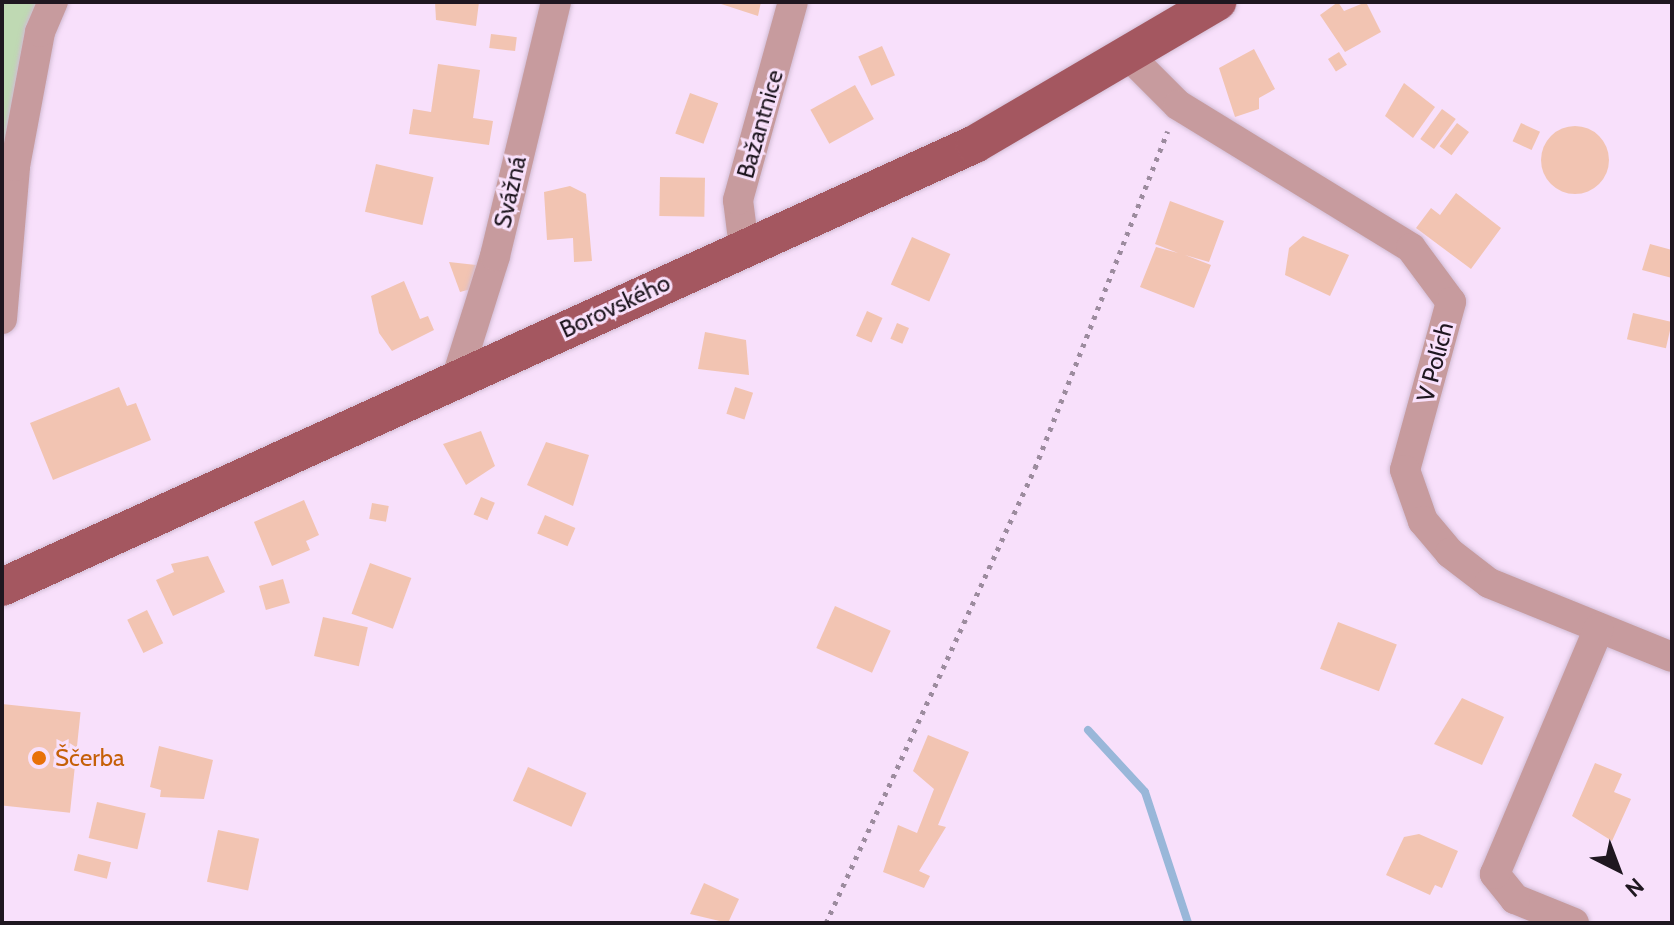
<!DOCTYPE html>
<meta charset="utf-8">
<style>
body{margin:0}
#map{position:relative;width:1674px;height:925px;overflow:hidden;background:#f8e0fb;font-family:Cabin,sans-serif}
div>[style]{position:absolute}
.green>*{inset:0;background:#bfd9b3}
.stream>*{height:8px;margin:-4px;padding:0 4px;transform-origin:4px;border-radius:4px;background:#99b7d9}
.building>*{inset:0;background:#f2c4b2;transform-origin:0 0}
.round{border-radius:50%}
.path>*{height:5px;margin-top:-2.5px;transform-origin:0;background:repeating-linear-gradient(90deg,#9c8b9e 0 4px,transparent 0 10px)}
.roads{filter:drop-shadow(0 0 2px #d1bcd4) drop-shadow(0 0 2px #d1bcd4)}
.minor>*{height:30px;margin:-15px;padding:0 15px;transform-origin:15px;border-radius:15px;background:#c79b9e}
.major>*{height:38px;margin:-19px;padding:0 19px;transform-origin:19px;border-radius:19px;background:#a45760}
.dots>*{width:22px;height:22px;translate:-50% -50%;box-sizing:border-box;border:4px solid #f8e0fb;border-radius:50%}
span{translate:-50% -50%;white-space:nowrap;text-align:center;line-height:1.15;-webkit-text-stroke:6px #f8e0fb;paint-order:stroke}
.street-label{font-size:24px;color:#1f1720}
.food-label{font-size:24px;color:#c56008}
.left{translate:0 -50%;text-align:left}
.frame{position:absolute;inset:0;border:4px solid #1f1720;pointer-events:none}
.north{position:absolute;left:1578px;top:829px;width:80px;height:80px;-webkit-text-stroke:6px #f8e0fb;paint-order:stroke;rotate:138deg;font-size:22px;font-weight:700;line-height:32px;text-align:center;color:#1f1720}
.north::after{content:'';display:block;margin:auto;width:28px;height:36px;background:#1f1720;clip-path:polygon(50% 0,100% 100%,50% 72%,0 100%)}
</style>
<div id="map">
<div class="green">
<div style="clip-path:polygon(2px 2px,40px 2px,2px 220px)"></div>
</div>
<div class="stream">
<div style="left:1088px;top:730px;width:84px;rotate:47.4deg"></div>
<div style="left:1145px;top:792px;width:138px;rotate:71.8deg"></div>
</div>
<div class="building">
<div style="clip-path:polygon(435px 2px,479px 2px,476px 26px,436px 20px)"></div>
<div style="clip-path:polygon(715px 2px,761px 2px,758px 16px)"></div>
<div style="clip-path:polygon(1338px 2px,1344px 11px,1366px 2px,1381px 32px,1345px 52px,1320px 15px)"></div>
<div style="left:491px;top:34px;width:26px;height:14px;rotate:7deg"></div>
<div style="left:882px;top:46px;width:32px;height:26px;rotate:66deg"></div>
<div style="clip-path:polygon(1254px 49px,1275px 89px,1259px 98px,1259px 109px,1235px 117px,1219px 68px)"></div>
<div style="left:1339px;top:52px;width:15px;height:13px;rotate:58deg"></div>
<div style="clip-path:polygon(438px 64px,480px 70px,473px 118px,493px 121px,489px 145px,409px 134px,413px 109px,431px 112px)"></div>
<div style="clip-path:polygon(1404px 83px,1435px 107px,1413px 138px,1385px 116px)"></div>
<div style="left:855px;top:85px;width:39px;height:51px;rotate:61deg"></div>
<div style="left:690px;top:93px;width:30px;height:43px;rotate:20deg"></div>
<div style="left:1442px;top:109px;width:17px;height:37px;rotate:36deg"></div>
<div style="left:1457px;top:123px;width:15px;height:29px;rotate:37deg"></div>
<div style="left:1521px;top:123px;width:21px;height:20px;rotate:25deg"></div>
<div class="round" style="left:1541px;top:126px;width:68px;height:68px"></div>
<div style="left:376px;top:164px;width:59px;height:49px;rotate:13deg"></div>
<div style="left:660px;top:177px;width:45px;height:39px;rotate:1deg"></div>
<div style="clip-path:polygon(570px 186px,586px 194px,592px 261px,574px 262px,573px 238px,547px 240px,544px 192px)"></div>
<div style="clip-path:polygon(1456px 193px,1501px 228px,1471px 269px,1416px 228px,1431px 208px,1440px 215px)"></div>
<div style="clip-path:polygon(1170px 201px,1224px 221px,1209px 262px,1185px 255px,1211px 265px,1194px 308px,1140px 287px,1156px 247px,1178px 253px,1155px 244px)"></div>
<div style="clip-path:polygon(1303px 236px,1349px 255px,1330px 296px,1285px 275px,1289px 248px)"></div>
<div style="left:912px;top:237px;width:42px;height:52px;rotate:24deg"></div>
<div style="clip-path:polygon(1650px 244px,1672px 250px,1672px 278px,1642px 270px)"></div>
<div style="clip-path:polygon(449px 262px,476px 265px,471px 289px,460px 292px)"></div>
<div style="clip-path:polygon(404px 281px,420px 319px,428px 316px,434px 330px,392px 351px,379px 333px,371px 296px)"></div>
<div style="left:867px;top:311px;width:17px;height:27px;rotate:24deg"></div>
<div style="left:1633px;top:313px;width:40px;height:27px;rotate:13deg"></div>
<div style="left:897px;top:323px;width:13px;height:17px;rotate:23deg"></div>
<div style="clip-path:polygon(705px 332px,746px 340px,749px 375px,698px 369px)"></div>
<div style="clip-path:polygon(119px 387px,127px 406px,136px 403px,151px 440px,53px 480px,30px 423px)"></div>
<div style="left:735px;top:387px;width:19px;height:28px;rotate:18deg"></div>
<div style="clip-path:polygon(481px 431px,495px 466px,466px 485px,443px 444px)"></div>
<div style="clip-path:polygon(546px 442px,589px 455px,573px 506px,527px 485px)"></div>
<div style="left:481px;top:497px;width:15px;height:19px;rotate:23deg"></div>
<div style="clip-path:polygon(304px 500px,319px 535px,306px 541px,310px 550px,272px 566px,254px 522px)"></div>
<div style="left:372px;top:503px;width:17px;height:16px;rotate:10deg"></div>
<div style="left:545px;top:515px;width:33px;height:20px;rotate:23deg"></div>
<div style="clip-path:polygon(208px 556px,225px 592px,173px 616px,156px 580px,174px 572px,171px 564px)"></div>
<div style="left:370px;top:563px;width:44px;height:54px;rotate:20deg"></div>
<div style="left:283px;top:579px;width:25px;height:25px;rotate:74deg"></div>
<div style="left:835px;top:606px;width:61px;height:46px;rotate:24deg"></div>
<div style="left:147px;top:610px;width:37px;height:22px;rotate:64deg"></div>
<div style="left:323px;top:617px;width:46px;height:40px;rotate:13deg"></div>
<div style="left:1338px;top:622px;width:63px;height:50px;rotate:21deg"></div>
<div style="clip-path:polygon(1462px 698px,1504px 717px,1482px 765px,1434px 744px)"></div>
<div style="left:2px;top:704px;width:79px;height:101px;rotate:6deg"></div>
<div style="clip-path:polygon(928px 735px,969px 752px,938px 825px,946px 827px,919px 871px,930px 876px,924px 888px,883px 872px,898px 825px,917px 833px,934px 789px,913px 771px)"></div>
<div style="clip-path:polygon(159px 746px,213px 760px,204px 799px,160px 797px,161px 790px,150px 787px)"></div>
<div style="clip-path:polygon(1595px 763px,1622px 774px,1614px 792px,1631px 799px,1612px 841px,1572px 816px)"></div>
<div style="left:528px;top:767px;width:64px;height:37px;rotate:24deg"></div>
<div style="left:97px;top:802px;width:50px;height:37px;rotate:13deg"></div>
<div style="left:218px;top:830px;width:42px;height:53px;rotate:12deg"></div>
<div style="clip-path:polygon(1419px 834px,1458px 851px,1442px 888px,1435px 885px,1430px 895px,1386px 875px,1404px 837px)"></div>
<div style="left:78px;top:854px;width:34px;height:17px;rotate:14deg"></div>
<div style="clip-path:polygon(704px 883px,739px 899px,728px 923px,690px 914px)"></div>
</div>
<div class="path">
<div style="left:826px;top:923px;width:501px;rotate:-65.33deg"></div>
<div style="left:1035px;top:468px;width:362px;rotate:-68.5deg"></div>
</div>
<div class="roads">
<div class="minor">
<div style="left:1129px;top:56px;width:69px;rotate:45deg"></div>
<div style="left:1178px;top:105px;width:273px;rotate:31.5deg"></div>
<div style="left:1411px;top:248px;width:67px;rotate:53.5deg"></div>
<div style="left:1451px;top:302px;width:174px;rotate:105.3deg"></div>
<div style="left:1405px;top:470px;width:54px;rotate:70.6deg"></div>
<div style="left:1423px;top:521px;width:42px;rotate:49.8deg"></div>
<div style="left:1450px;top:553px;width:49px;rotate:37.6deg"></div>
<div style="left:1489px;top:583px;width:197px;rotate:22deg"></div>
<div style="left:744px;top:247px;width:47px;rotate:-97.3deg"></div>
<div style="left:738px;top:200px;width:205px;rotate:-74.5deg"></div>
<div style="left:2px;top:319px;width:154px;rotate:-85.1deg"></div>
<div style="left:15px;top:166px;width:136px;rotate:-79.4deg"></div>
<div style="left:40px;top:32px;width:33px;rotate:-67deg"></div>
<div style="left:456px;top:380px;width:130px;rotate:-72.5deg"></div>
<div style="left:495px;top:256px;width:261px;rotate:-76.5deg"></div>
<div style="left:1574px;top:923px;width:64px;rotate:-157.9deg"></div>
<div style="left:1515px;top:899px;width:32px;rotate:-129deg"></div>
<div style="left:1495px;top:874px;width:267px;rotate:-67.1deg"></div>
</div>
<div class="major">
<div style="left:2px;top:587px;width:1069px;rotate:-24.48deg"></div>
<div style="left:975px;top:144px;width:281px;rotate:-30.4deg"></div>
</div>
</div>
<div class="dots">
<div style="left:39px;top:758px;background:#e8710a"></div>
</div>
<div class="street-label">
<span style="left:760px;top:124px;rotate:-74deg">Bažantnice</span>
<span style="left:510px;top:192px;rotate:-77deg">Svážná</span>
<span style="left:615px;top:306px;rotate:-25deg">Borovského</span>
<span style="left:1435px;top:362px;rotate:-75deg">V Polích</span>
</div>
<div class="food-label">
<span class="left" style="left:55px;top:758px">Ščerba</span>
</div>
<div class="frame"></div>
<div class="north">N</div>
</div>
